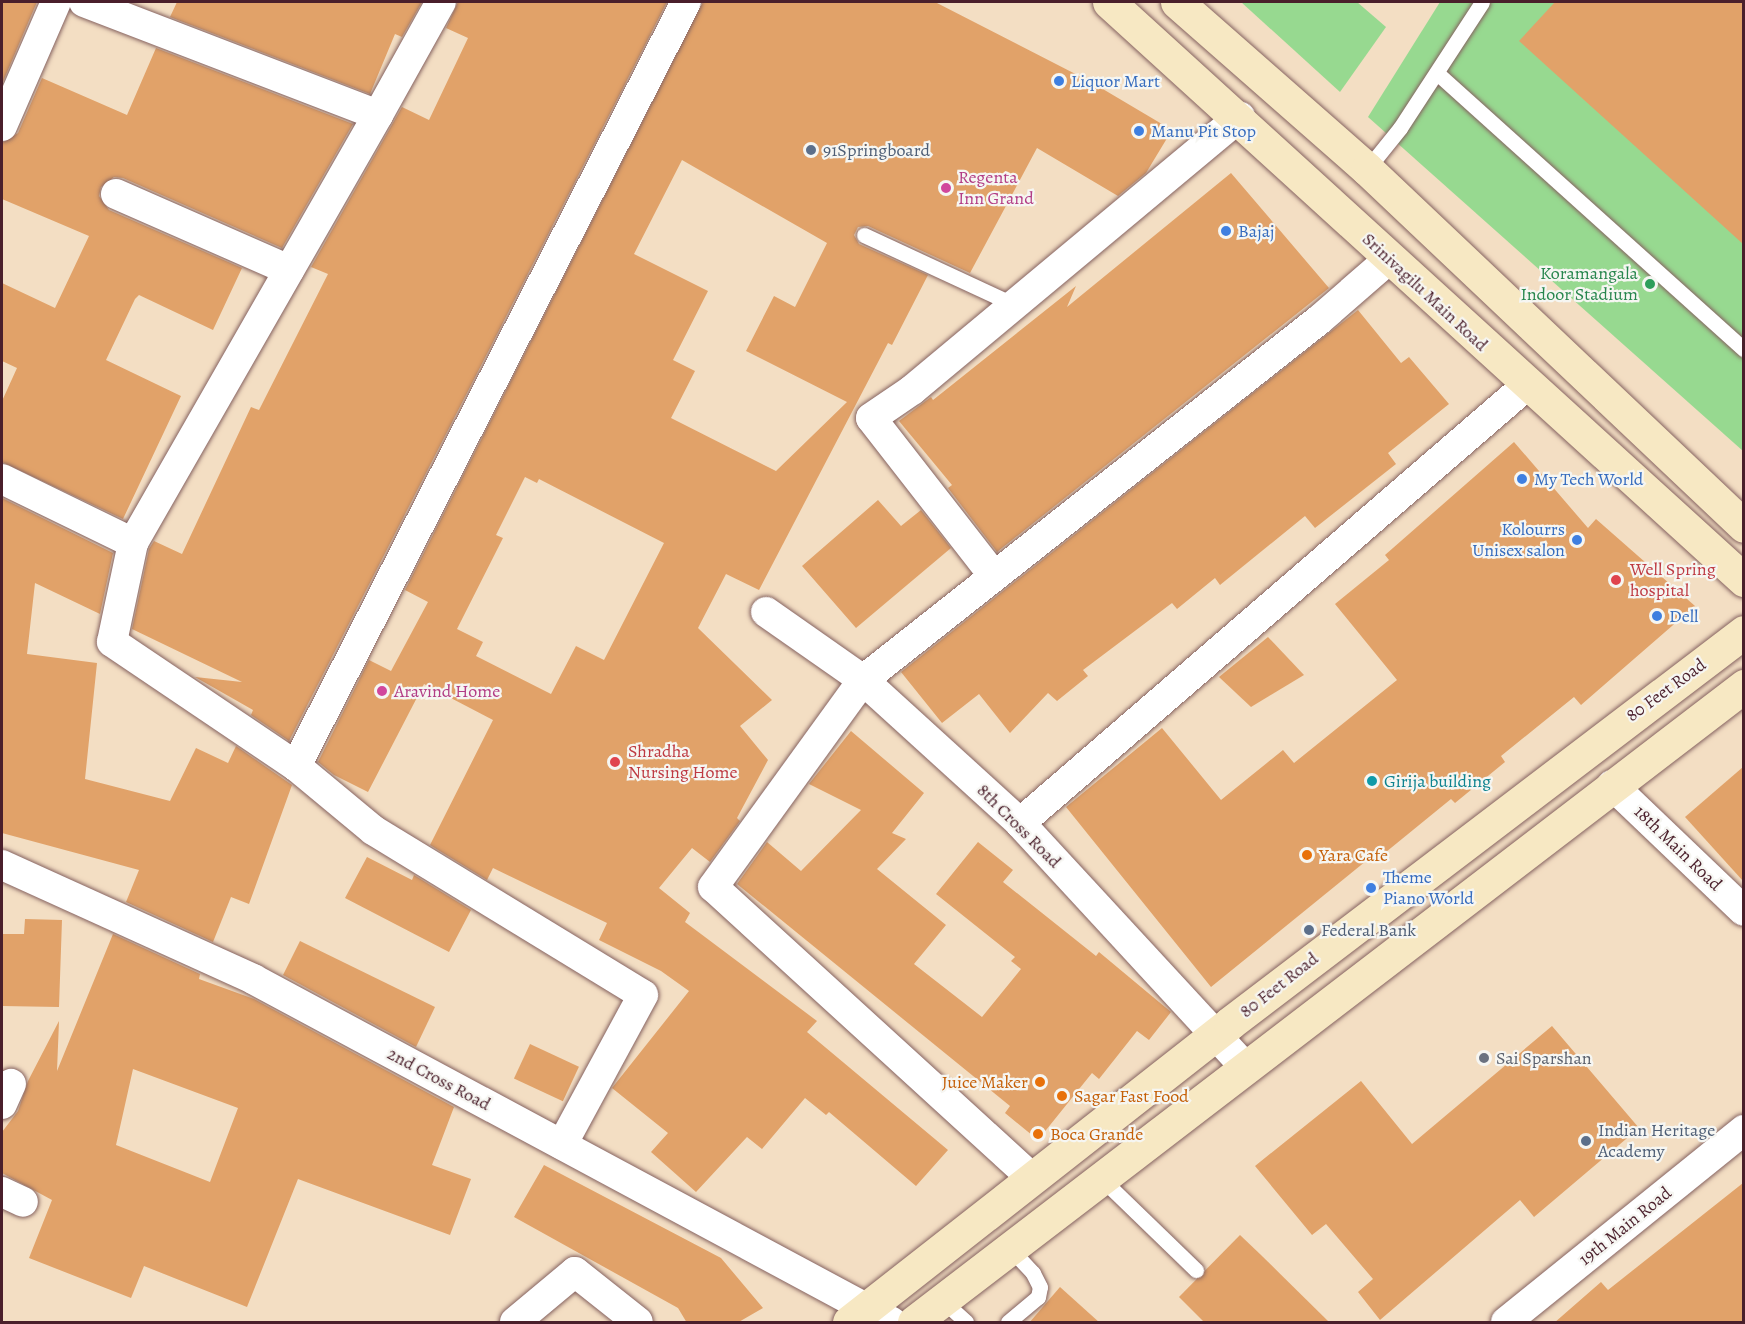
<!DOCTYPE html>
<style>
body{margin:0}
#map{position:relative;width:1745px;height:1324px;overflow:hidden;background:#f3dec3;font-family:Alegreya,serif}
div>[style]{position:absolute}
.green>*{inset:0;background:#97d990}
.building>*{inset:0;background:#e1a269;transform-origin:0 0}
.roads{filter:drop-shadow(0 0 2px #856260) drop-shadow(0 0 2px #856260)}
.lane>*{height:15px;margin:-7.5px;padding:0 7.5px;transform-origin:7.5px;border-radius:7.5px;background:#fff}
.street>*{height:30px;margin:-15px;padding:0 15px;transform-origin:15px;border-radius:15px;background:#fff}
.secondary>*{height:33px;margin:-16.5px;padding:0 16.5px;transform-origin:16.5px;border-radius:16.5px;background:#f7e8c3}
.dots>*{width:16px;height:16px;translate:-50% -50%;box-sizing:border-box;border:3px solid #f6f6f2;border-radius:50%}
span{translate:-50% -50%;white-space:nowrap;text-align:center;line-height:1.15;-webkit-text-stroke:4.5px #f6f6f2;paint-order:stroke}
.shop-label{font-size:18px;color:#366cbe}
.left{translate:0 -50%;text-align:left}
.right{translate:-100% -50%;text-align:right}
.service-label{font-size:18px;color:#4e5e75}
.hotel-label{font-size:18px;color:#b23c85}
.leisure-label{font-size:18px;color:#27864d}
.street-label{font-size:18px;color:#4a1f2b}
.health-label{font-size:18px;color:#be3a42}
.culture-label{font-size:18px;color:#0d838f}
.food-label{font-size:18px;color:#c56008}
.worship-label{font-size:18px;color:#5b616d}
.frame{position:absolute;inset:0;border:3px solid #4a1f2b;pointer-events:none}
</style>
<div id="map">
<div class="green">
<div style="clip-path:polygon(1241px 2px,1357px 2px,1386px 27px,1340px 92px)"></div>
<div style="clip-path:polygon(1440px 2px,1743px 2px,1743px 451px,1368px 117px)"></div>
</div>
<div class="building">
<div style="clip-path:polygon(2px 2px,37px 2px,2px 84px)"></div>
<div style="clip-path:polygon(177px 2px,422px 2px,402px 37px,395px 34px,370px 94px,170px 17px)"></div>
<div style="clip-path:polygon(458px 2px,667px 2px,289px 741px,251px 715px,253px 710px,195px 677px,242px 682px,132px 629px,149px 549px,154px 541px,182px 554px,251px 407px,259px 410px,328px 274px,311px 267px,402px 107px,429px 120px,468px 38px,446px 28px)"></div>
<div style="clip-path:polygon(evenodd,703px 2px,935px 2px,1091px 82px,1172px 130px,1146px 173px,1118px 196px,1037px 148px,970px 273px,868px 226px,858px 227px,854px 235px,859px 244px,928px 275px,892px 345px,888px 343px,759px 590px,726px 574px,698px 628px,772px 700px,740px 726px,768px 760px,737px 818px,740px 821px,710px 862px,692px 848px,659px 888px,690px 913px,685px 922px,817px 1021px,807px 1032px,948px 1150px,916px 1186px,829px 1112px,826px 1115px,805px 1098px,762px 1149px,747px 1137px,696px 1192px,651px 1152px,668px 1133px,612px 1088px,689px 991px,661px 971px,599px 940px,607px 923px,493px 868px,487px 880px,430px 845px,493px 720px,424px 684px,368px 792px,334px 775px,318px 762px,369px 660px,391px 671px,428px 602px,405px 590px,703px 2px,682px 160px,827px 243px,795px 307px,774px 296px,746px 351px,847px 402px,776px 471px,671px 418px,695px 371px,673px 360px,708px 291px,634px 254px,682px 160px,703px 2px,525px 477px,537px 483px,539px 479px,664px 543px,604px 660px,576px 646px,551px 694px,476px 656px,483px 642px,457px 629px,503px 538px,496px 535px,525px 477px)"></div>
<div style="clip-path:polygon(1555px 2px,1743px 2px,1743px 244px,1519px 41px)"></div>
<div style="clip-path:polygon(156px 48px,353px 124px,282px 248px,123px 178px,114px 177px,101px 187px,99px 196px,109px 210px,242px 268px,213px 330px,139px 295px,135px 299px,106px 360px,181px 396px,123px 519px,2px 462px,2px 401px,17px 368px,2px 361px,2px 283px,55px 308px,89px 236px,2px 199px,2px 143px,18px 133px,42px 78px,127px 115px)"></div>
<div style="clip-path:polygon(1231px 173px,1329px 288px,997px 552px,948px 488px,952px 485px,899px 421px,931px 397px,933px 400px,1076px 286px,1067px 307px)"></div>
<div style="clip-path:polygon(1358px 310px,1401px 363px,1409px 357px,1449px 404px,1388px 453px,1396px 464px,1315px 528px,1305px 516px,1220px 585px,1215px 578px,1177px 609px,1172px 603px,1083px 670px,1088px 676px,1057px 701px,1048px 693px,1010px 733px,979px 694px,942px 723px,901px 672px)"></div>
<div style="clip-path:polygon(1514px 442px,1588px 528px,1596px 519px,1695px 606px,1581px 705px,1574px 697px,1501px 756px,1505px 762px,1455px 803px,1451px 799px,1386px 852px,1382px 848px,1211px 987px,1066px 807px,1162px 728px,1221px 800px,1283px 750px,1294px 763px,1397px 680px,1335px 604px,1389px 560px,1385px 555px)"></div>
<div style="clip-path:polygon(2px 498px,113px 553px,100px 614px,35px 583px,27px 654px,97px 663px,85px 779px,170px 801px,196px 748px,228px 763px,236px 746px,292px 785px,249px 904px,231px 897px,213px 942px,126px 902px,139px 870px,2px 833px)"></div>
<div style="clip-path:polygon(878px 500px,901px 526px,921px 510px,951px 548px,856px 628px,802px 566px)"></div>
<div style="clip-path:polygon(1268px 637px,1304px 675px,1251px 707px,1219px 677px)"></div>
<div style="clip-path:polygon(851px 731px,924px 793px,892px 833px,906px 839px,877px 869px,946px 925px,914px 964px,982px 1017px,1021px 969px,1011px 961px,1015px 957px,936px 894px,978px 842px,1013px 870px,1003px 882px,1096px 956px,1099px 952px,1171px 1012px,1149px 1040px,1137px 1031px,1099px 1079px,1092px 1073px,1038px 1140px,1005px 1113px,1010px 1106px,737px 884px,767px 842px,801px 871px,861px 810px,809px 784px)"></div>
<div style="clip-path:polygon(1743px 767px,1743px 881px,1685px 817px)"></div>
<div style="clip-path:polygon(367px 857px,412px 880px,414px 875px,471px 910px,449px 952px,345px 898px)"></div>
<div style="clip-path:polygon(25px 919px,62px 920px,59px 1007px,2px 1006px,2px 934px,24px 934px)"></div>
<div style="clip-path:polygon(evenodd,113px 934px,200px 974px,199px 979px,254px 999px,454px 1107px,432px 1165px,471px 1179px,450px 1235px,298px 1179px,247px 1307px,144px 1266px,131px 1298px,29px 1258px,52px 1200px,2px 1173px,2px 1132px,18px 1111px,28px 1081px,59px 1021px,57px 1071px,113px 934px,133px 1069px,238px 1108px,210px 1182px,116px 1145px,133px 1069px)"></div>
<div style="clip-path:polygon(300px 941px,435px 1007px,416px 1047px,283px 975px)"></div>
<div style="clip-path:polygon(1552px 1026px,1639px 1128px,1534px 1217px,1520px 1200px,1380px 1320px,1358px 1292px,1373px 1279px,1326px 1224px,1312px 1235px,1255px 1166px,1361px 1081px,1412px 1144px)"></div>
<div style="left:530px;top:1044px;width:54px;height:38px;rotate:25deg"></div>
<div style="clip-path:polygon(544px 1165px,721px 1258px,763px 1308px,737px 1323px,687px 1323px,678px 1308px,514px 1217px)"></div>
<div style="clip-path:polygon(1743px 1183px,1743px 1323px,1554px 1323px,1601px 1282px,1608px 1290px)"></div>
<div style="clip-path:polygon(1240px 1235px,1261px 1255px,1330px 1323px,1205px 1323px,1179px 1297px)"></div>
<div style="clip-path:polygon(1060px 1287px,1100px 1323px,1029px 1323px)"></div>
</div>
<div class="roads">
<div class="lane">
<div style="left:1437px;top:73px;width:413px;rotate:42deg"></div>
<div style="left:1367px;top:169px;width:53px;rotate:-51.2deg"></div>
<div style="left:1400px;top:128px;width:150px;rotate:-56.9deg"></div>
<div style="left:864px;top:235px;width:166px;rotate:24.9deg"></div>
<div style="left:1102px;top:1179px;width:131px;rotate:44.1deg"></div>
<div style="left:943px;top:1301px;width:31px;rotate:42deg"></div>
<div style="left:1008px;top:1322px;width:39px;rotate:-40deg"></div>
<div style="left:1038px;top:1297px;width:10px;rotate:-79deg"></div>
<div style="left:1040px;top:1287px;width:16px;rotate:-117deg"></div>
<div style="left:1033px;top:1273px;width:33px;rotate:-133deg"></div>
</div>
<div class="street">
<div style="left:84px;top:2px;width:315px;rotate:21deg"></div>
<div style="left:378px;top:115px;width:129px;rotate:-60.9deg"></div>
<div style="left:378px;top:115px;width:493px;rotate:119.8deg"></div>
<div style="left:133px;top:543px;width:101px;rotate:102deg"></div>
<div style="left:112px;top:642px;width:222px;rotate:34deg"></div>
<div style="left:296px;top:766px;width:100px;rotate:39.7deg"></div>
<div style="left:373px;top:830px;width:316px;rotate:31.4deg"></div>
<div style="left:643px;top:995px;width:170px;rotate:118.4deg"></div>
<div style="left:2px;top:126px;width:135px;rotate:-66.5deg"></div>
<div style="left:116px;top:194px;width:189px;rotate:23.7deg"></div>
<div style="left:2px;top:479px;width:146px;rotate:26deg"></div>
<div style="left:994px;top:576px;width:200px;rotate:-127.9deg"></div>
<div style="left:871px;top:418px;width:50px;rotate:-34.3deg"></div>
<div style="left:912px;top:390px;width:427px;rotate:-39.8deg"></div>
<div style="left:766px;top:612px;width:118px;rotate:35deg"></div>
<div style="left:863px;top:680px;width:212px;rotate:42.3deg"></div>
<div style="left:1020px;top:823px;width:333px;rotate:47.3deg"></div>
<div style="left:296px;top:766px;width:858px;rotate:-62.96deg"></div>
<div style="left:1612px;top:785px;width:182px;rotate:43.7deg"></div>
<div style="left:1020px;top:823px;width:670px;rotate:-40.82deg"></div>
<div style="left:2px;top:865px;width:276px;rotate:24.4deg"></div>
<div style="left:253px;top:979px;width:725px;rotate:28.23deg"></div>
<div style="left:2px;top:1104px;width:22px;rotate:-66deg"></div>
<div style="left:1033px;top:1179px;width:433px;rotate:-137.6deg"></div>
<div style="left:713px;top:887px;width:256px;rotate:-54.1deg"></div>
<div style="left:863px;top:680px;width:581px;rotate:-38.29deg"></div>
<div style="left:1319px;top:320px;width:91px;rotate:-41deg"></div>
<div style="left:2px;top:1192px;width:23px;rotate:25deg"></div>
<div style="left:515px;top:1322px;width:78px;rotate:-39.8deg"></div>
<div style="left:575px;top:1272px;width:80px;rotate:38.4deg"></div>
<div style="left:1506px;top:1322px;width:306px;rotate:-38.9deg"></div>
</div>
<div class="secondary">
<div style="left:1109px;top:2px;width:859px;rotate:42.31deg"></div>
<div style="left:1177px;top:2px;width:253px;rotate:41.3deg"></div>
<div style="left:1367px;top:169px;width:519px;rotate:43.44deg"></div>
<div style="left:849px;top:1322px;width:484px;rotate:-38.1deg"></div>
<div style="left:1230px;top:1023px;width:646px;rotate:-37.26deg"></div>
<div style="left:914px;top:1322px;width:1046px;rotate:-37.46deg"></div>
</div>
</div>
<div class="dots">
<div style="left:1059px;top:81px;background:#3f7fe0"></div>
<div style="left:1139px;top:131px;background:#3f7fe0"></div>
<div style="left:811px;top:150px;background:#5c6f8a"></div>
<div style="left:946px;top:188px;background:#d1479c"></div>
<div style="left:1226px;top:231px;background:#3f7fe0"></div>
<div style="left:1650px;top:284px;background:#2e9e5b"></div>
<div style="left:1522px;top:479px;background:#3f7fe0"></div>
<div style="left:1577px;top:540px;background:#3f7fe0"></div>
<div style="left:1616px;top:580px;background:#e0444e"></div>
<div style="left:1657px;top:616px;background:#3f7fe0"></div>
<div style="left:382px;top:691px;background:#d1479c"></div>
<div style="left:615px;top:762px;background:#e0444e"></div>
<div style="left:1372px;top:781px;background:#0f9aa8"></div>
<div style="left:1307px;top:855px;background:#e8710a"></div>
<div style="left:1371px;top:888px;background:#3f7fe0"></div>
<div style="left:1309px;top:930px;background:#5c6f8a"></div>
<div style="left:1484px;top:1058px;background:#6b7280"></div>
<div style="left:1040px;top:1082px;background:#e8710a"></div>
<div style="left:1062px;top:1096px;background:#e8710a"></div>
<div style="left:1038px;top:1134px;background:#e8710a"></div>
<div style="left:1586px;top:1141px;background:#5c6f8a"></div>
</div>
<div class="shop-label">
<span class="left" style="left:1071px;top:81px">Liquor Mart</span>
<span class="left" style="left:1151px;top:131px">Manu Pit Stop</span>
<span class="left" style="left:1238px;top:231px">Bajaj</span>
<span class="left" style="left:1534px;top:479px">My Tech World</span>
<span class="right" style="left:1565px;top:540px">Kolourrs<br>Unisex salon</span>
<span class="left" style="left:1669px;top:616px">Dell</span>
<span class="left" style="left:1383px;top:888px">Theme<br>Piano World</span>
</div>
<div class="service-label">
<span class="left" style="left:823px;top:150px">91Springboard</span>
<span class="left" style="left:1321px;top:930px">Federal Bank</span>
<span class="left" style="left:1598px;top:1141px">Indian Heritage<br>Academy</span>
</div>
<div class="hotel-label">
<span class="left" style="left:958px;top:188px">Regenta<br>Inn Grand</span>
<span class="left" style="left:394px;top:691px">Aravind Home</span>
</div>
<div class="leisure-label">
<span class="right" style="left:1638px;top:284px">Koramangala<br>Indoor Stadium</span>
</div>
<div class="street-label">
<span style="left:1425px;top:292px;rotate:43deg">Srinivagilu Main Road</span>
<span style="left:1666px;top:690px;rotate:-36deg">80 Feet Road</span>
<span style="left:1019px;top:826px;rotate:45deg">8th Cross Road</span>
<span style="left:1678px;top:848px;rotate:44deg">18th Main Road</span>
<span style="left:1279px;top:985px;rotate:-38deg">80 Feet Road</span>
<span style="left:439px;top:1079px;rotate:28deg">2nd Cross Road</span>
<span style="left:1625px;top:1226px;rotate:-39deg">19th Main Road</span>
</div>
<div class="health-label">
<span class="left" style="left:1630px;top:580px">Well Spring<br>hospital</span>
<span class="left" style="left:628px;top:762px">Shradha<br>Nursing Home</span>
</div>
<div class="culture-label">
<span class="left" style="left:1384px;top:781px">Girija building</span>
</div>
<div class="food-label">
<span class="left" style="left:1319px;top:855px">Yara Cafe</span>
<span class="right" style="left:1028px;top:1082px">Juice Maker</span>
<span class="left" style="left:1074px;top:1096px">Sagar Fast Food</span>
<span class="left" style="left:1050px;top:1134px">Boca Grande</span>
</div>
<div class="worship-label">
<span class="left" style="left:1496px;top:1058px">Sai Sparshan</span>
</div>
<div class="frame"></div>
</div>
